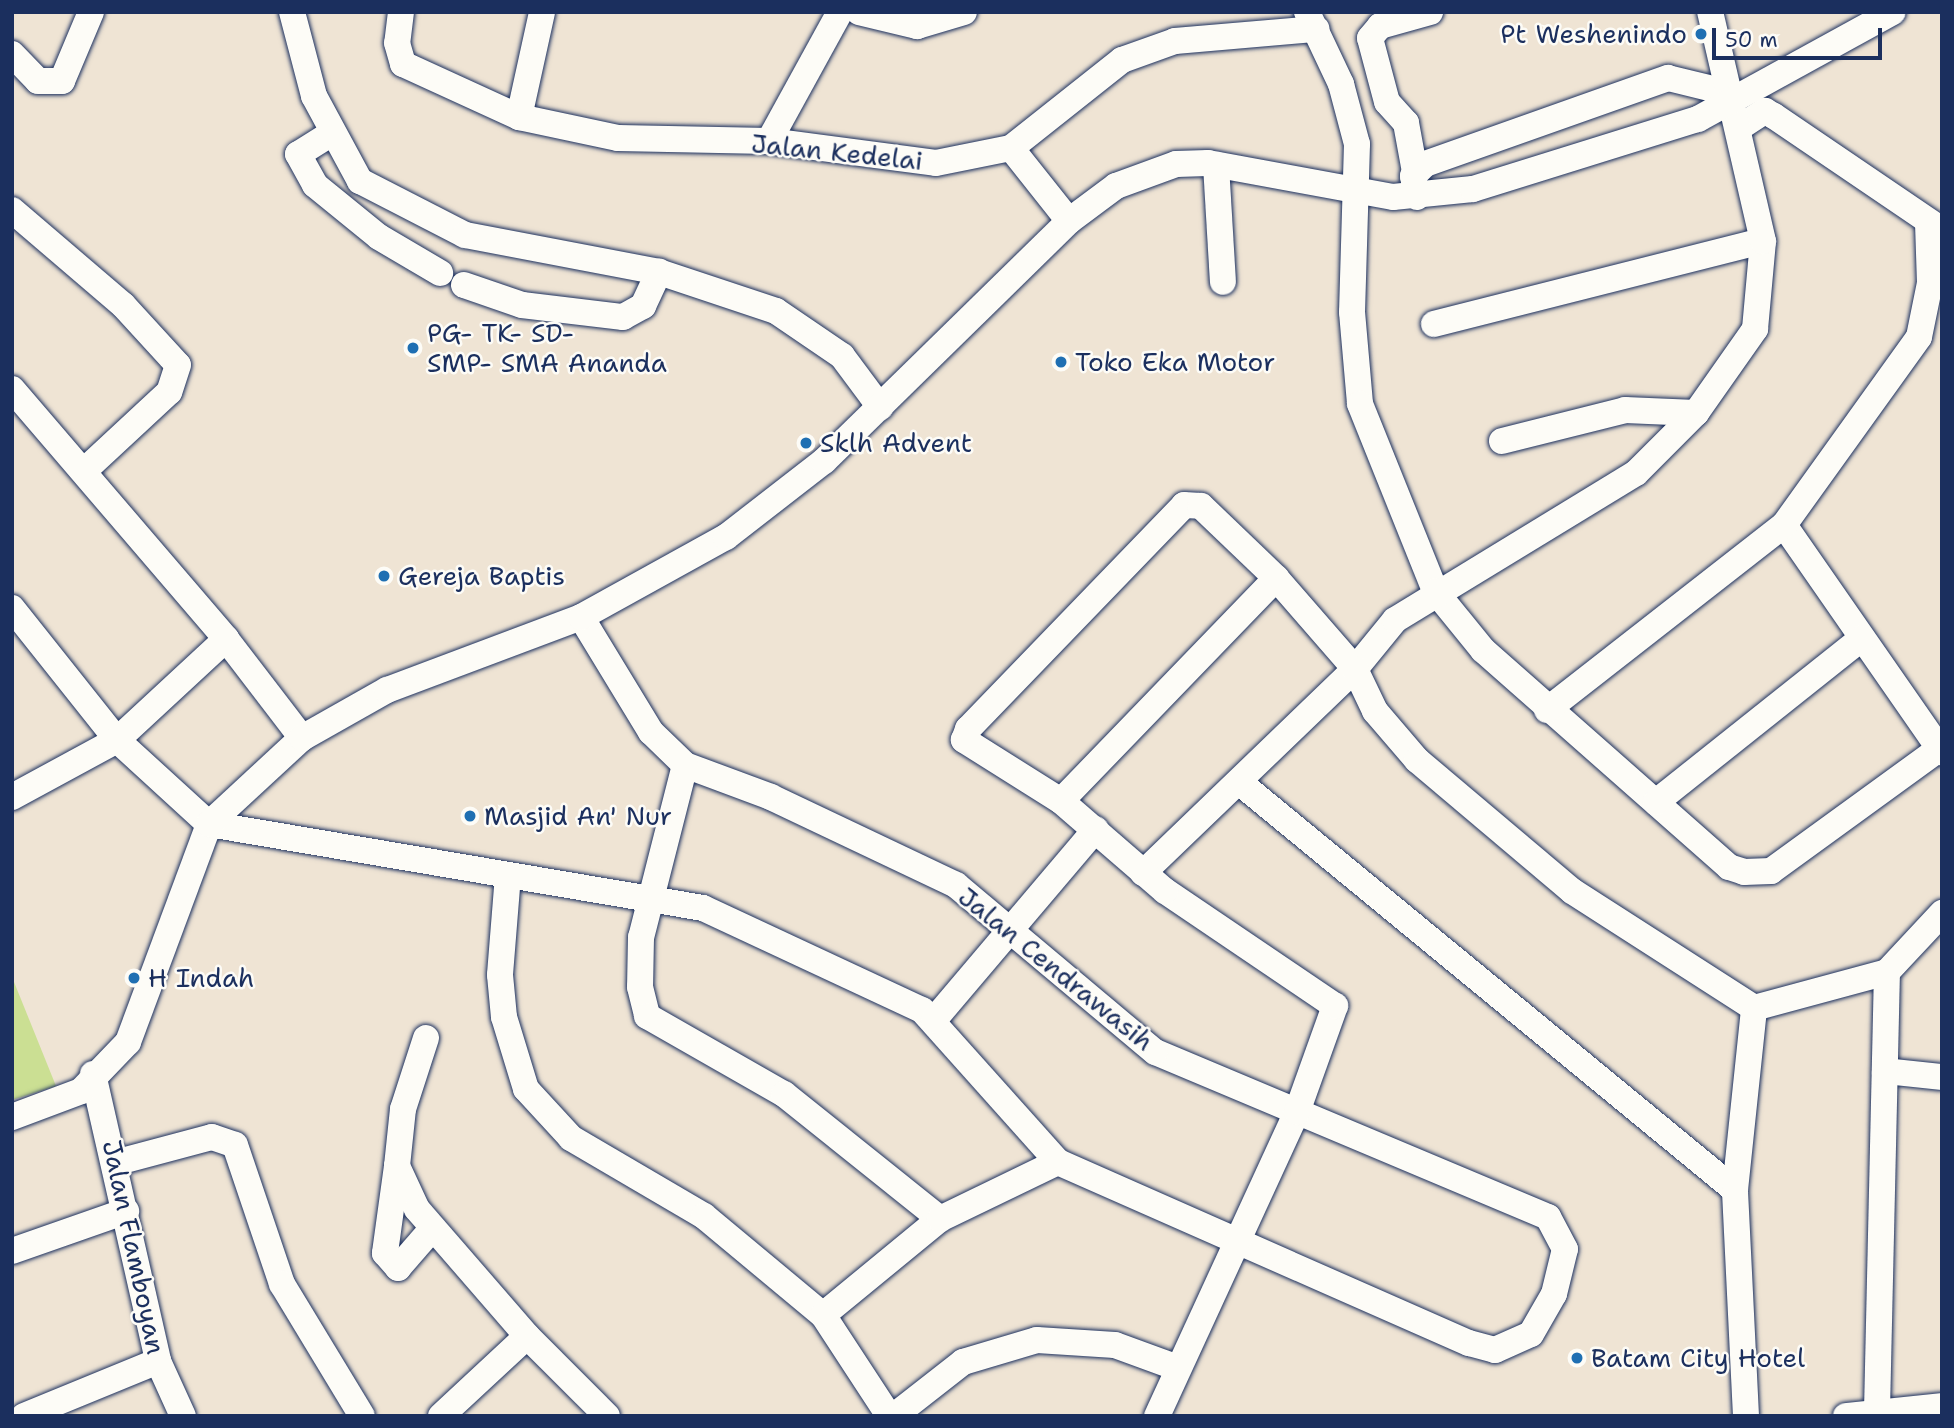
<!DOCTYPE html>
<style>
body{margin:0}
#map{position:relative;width:1954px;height:1428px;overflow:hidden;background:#efe4d4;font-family:"Shantell Sans",sans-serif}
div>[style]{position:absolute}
.green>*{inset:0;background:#cbdf93}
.roads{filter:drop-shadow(0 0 2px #1b2f5e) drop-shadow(0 0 2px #1b2f5e)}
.minor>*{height:26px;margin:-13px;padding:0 13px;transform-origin:13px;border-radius:13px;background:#fdfcf7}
.dots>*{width:19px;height:19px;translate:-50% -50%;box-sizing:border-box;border:4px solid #fdfcf7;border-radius:50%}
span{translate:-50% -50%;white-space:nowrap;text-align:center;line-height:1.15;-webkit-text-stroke:5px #fdfcf7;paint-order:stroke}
.poi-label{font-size:26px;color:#1b2f5e}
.right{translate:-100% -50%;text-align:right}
.left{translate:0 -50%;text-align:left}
.street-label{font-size:26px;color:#1b2f5e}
.frame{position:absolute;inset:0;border:14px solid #1b2f5e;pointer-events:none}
.scale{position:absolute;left:1712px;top:28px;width:170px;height:32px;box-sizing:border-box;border:4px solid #1b2f5e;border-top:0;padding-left:9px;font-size:21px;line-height:24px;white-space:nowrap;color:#1b2f5e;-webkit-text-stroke:5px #fdfcf7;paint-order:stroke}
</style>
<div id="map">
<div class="green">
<div style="clip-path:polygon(12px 977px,56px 1086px,12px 1100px)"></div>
</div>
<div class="roads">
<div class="minor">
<div style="left:292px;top:12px;width:87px;rotate:75.3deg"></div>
<div style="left:314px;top:96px;width:97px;rotate:61.6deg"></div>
<div style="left:360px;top:181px;width:118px;rotate:27.2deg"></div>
<div style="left:465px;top:235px;width:197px;rotate:10.8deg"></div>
<div style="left:659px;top:272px;width:123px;rotate:18.4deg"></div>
<div style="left:776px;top:311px;width:80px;rotate:34.3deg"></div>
<div style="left:842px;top:356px;width:64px;rotate:53.3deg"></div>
<div style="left:401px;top:12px;width:31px;rotate:97deg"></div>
<div style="left:397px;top:43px;width:22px;rotate:74deg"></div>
<div style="left:403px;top:64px;width:128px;rotate:24.6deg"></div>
<div style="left:519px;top:117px;width:101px;rotate:12deg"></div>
<div style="left:618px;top:138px;width:151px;rotate:1.1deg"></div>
<div style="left:769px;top:141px;width:168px;rotate:7.5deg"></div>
<div style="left:936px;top:163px;width:76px;rotate:-11.3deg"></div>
<div style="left:1011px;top:148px;width:142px;rotate:-38.4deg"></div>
<div style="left:1122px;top:60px;width:56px;rotate:-19.7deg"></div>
<div style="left:1175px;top:41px;width:142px;rotate:-4.9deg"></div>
<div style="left:859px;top:12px;width:60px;rotate:13.6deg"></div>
<div style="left:917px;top:26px;width:49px;rotate:-16.6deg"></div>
<div style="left:1307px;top:12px;width:80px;rotate:64.7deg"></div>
<div style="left:1341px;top:84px;width:62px;rotate:75.1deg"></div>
<div style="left:1357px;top:144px;width:168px;rotate:91.7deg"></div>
<div style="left:1352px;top:312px;width:92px;rotate:85deg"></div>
<div style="left:1360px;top:404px;width:201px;rotate:68.1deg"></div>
<div style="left:1435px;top:591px;width:76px;rotate:50.9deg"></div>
<div style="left:1483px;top:650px;width:328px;rotate:41.4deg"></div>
<div style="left:1729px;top:867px;width:16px;rotate:18deg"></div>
<div style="left:1744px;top:872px;width:27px;rotate:-2deg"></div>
<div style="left:1771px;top:871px;width:208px;rotate:-36deg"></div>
<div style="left:12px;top:54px;width:37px;rotate:46deg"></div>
<div style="left:38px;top:81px;width:24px"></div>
<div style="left:62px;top:81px;width:75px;rotate:-67.2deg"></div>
<div style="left:519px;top:117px;width:107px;rotate:-77.6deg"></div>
<div style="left:1740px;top:127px;width:30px;rotate:-33deg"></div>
<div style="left:1765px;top:111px;width:10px;rotate:29deg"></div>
<div style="left:1774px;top:116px;width:203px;rotate:34.2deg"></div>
<div style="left:332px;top:133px;width:40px;rotate:148deg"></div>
<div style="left:298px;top:154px;width:35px;rotate:61deg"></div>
<div style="left:315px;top:185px;width:82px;rotate:39.1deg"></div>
<div style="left:379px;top:237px;width:71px;rotate:30.5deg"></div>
<div style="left:769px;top:141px;width:147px;rotate:-61.2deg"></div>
<div style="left:1011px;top:148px;width:93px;rotate:51.5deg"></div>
<div style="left:1216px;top:165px;width:117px;rotate:86.6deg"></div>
<div style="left:1415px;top:172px;width:50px;rotate:-100.4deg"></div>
<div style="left:1406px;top:123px;width:28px;rotate:-132deg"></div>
<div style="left:1387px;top:102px;width:66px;rotate:-104.9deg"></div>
<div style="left:1370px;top:38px;width:16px;rotate:-50deg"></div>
<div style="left:1380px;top:26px;width:52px;rotate:-15.6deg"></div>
<div style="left:1417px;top:197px;width:21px;rotate:-101deg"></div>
<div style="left:1413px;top:176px;width:17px;rotate:-45deg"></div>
<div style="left:1425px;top:164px;width:258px;rotate:-19.5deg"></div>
<div style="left:1668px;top:78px;width:67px;rotate:13.8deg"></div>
<div style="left:12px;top:210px;width:146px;rotate:40.6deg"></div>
<div style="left:123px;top:305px;width:81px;rotate:47.5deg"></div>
<div style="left:178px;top:365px;width:28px;rotate:108deg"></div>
<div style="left:169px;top:392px;width:115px;rotate:137.1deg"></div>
<div style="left:464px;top:285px;width:61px;rotate:19deg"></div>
<div style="left:522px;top:305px;width:102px;rotate:6.8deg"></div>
<div style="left:623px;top:317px;width:23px;rotate:-29deg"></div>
<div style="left:643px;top:306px;width:38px;rotate:-65deg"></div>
<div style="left:1434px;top:324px;width:339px;rotate:-14.2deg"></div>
<div style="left:12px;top:389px;width:329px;rotate:49.4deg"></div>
<div style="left:226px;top:639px;width:125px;rotate:52.5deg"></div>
<div style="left:1502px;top:441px;width:127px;rotate:-14.1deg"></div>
<div style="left:1625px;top:410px;width:71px;rotate:2.4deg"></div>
<div style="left:1784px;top:525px;width:277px;rotate:55.2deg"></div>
<div style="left:12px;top:608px;width:169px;rotate:51.5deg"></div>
<div style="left:117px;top:740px;width:125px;rotate:42.4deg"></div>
<div style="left:209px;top:824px;width:501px;rotate:9.65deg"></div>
<div style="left:703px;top:908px;width:242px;rotate:25deg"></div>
<div style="left:922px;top:1010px;width:204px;rotate:48.2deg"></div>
<div style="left:1058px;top:1162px;width:449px;rotate:23.8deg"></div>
<div style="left:1469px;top:1343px;width:27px;rotate:15deg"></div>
<div style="left:1495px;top:1350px;width:39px;rotate:-24deg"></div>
<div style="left:1531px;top:1334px;width:46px;rotate:-60.1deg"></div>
<div style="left:1554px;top:1294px;width:46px;rotate:-76.3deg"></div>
<div style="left:1565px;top:1249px;width:36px;rotate:-118deg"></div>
<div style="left:1548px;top:1217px;width:426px;rotate:-157.2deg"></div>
<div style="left:1155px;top:1052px;width:260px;rotate:-140deg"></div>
<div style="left:956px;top:885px;width:205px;rotate:-154.6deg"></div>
<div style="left:771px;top:797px;width:92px;rotate:-159.6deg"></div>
<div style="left:581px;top:617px;width:135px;rotate:58.7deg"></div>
<div style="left:651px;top:732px;width:47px;rotate:44.1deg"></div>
<div style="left:685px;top:765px;width:178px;rotate:104.3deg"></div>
<div style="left:641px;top:937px;width:50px;rotate:91.1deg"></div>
<div style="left:640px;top:987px;width:30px;rotate:76deg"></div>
<div style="left:647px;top:1016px;width:158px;rotate:29.7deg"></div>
<div style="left:784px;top:1094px;width:200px;rotate:38.7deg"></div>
<div style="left:1547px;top:710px;width:301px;rotate:-38deg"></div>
<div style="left:1784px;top:525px;width:231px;rotate:-54.3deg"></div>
<div style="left:1919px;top:337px;width:55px;rotate:-78.5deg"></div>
<div style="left:1930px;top:283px;width:60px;rotate:-91.9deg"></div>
<div style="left:1239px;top:782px;width:642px;rotate:39.44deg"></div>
<div style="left:12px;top:797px;width:119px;rotate:-28.5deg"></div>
<div style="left:117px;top:740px;width:149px;rotate:-42.8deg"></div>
<div style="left:1061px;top:801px;width:310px;rotate:-46deg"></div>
<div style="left:1656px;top:802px;width:263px;rotate:-38.5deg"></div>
<div style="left:1143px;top:873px;width:294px;rotate:-43.9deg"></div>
<div style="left:1355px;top:669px;width:63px;rotate:-50.8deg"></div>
<div style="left:1395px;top:620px;width:282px;rotate:-31.4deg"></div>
<div style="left:1636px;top:473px;width:85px;rotate:-45deg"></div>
<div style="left:1696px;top:413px;width:103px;rotate:-54.9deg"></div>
<div style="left:1755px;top:329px;width:88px;rotate:-84.8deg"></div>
<div style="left:1763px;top:241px;width:235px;rotate:-103deg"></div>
<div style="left:508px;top:875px;width:100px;rotate:94.6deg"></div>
<div style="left:500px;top:975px;width:42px;rotate:84.6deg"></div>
<div style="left:504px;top:1017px;width:75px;rotate:73deg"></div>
<div style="left:526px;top:1089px;width:67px;rotate:47.4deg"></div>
<div style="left:571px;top:1138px;width:154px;rotate:30.4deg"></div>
<div style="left:704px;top:1216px;width:155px;rotate:39.8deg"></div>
<div style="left:823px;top:1315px;width:121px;rotate:56.8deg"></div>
<div style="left:934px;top:1020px;width:250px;rotate:-49.7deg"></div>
<div style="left:426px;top:1038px;width:75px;rotate:107.9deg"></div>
<div style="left:403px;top:1109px;width:57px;rotate:96deg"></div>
<div style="left:397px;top:1166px;width:47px;rotate:65.1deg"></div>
<div style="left:417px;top:1209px;width:168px;rotate:49.1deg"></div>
<div style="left:527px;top:1336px;width:113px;rotate:45deg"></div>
<div style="left:1885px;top:1071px;width:57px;rotate:6deg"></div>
<div style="left:93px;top:1074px;width:294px;rotate:77.2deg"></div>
<div style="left:158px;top:1361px;width:60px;rotate:65.6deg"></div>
<div style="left:12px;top:1117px;width:74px;rotate:-20.6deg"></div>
<div style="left:81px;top:1091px;width:68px;rotate:-46.2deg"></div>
<div style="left:128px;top:1042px;width:233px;rotate:-69.6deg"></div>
<div style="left:209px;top:824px;width:127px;rotate:-42.8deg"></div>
<div style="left:302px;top:738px;width:98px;rotate:-29.5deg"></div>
<div style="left:387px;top:690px;width:207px;rotate:-20.6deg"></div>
<div style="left:581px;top:617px;width:166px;rotate:-28.9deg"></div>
<div style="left:726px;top:537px;width:124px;rotate:-37.8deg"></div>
<div style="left:824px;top:461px;width:343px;rotate:-44.4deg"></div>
<div style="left:1069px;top:221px;width:59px;rotate:-36.7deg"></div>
<div style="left:1116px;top:186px;width:64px;rotate:-20.1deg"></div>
<div style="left:1176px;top:164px;width:32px;rotate:-2deg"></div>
<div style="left:1208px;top:163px;width:188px;rotate:10.4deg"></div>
<div style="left:1393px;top:197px;width:80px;rotate:-5.7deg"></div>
<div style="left:1473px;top:189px;width:236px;rotate:-17.3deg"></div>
<div style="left:1698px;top:119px;width:222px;rotate:-28.8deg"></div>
<div style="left:118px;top:1162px;width:97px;rotate:-14.9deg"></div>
<div style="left:212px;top:1137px;width:24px;rotate:19deg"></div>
<div style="left:235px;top:1145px;width:147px;rotate:71.3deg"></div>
<div style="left:282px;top:1284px;width:154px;rotate:58.8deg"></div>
<div style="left:397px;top:1166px;width:88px;rotate:97.9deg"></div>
<div style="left:385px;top:1253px;width:20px;rotate:49deg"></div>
<div style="left:398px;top:1268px;width:49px;rotate:-49.1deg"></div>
<div style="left:12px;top:1251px;width:121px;rotate:-19.3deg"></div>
<div style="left:823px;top:1315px;width:151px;rotate:-39.4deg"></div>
<div style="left:940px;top:1219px;width:131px;rotate:-25.8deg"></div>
<div style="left:1877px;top:1411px;width:439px;rotate:-88.7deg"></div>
<div style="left:24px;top:1416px;width:145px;rotate:-22.3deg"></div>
<div style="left:441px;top:1416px;width:117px;rotate:-42.9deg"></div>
<div style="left:894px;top:1416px;width:88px;rotate:-38deg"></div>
<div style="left:963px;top:1362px;width:77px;rotate:-16.6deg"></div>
<div style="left:1037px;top:1340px;width:78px;rotate:3.7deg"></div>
<div style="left:1115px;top:1345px;width:67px;rotate:20.1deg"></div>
<div style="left:1157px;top:1416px;width:335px;rotate:-65.3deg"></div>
<div style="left:1297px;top:1112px;width:113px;rotate:-70.3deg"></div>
<div style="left:1335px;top:1006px;width:205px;rotate:-145.9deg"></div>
<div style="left:1165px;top:891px;width:138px;rotate:-139.1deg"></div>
<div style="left:1061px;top:801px;width:115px;rotate:-147.8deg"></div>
<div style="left:964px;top:740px;width:12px;rotate:-70deg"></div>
<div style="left:968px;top:729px;width:311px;rotate:-46deg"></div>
<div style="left:1184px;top:505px;width:17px;rotate:3deg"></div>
<div style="left:1201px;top:506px;width:104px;rotate:43.8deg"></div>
<div style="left:1276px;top:578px;width:121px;rotate:49deg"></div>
<div style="left:1355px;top:669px;width:47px;rotate:64.5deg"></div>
<div style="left:1375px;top:711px;width:65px;rotate:49.4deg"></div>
<div style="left:1417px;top:760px;width:203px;rotate:40.2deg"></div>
<div style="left:1572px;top:891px;width:216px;rotate:32.7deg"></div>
<div style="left:1754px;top:1008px;width:138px;rotate:-15.1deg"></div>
<div style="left:1887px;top:972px;width:81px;rotate:-47deg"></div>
<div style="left:1746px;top:1416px;width:226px;rotate:-92.8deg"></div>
<div style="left:1735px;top:1190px;width:183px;rotate:-84deg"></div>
<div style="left:1846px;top:1416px;width:97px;rotate:-5.9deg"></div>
</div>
</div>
<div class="dots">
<div style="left:1701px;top:34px;background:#1f6fb2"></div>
<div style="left:413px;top:348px;background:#1f6fb2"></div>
<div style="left:1061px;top:362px;background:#1f6fb2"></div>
<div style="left:806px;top:443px;background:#1f6fb2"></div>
<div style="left:384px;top:576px;background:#1f6fb2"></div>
<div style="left:470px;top:816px;background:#1f6fb2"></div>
<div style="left:134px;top:978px;background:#1f6fb2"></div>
<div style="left:1577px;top:1358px;background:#1f6fb2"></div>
</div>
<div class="poi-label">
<span class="right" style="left:1687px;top:34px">Pt Weshenindo</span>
<span class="left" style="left:427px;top:348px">PG- TK- SD-<br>SMP- SMA Ananda</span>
<span class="left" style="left:1075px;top:362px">Toko Eka Motor</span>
<span class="left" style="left:820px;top:443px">Sklh Advent</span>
<span class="left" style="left:398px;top:576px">Gereja Baptis</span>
<span class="left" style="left:484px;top:816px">Masjid An' Nur</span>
<span class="left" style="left:148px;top:978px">H Indah</span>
<span class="left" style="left:1591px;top:1358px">Batam City Hotel</span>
</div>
<div class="street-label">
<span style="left:837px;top:152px;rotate:6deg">Jalan Kedelai</span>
<span style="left:1056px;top:969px;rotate:39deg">Jalan Cendrawasih</span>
<span style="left:134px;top:1247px;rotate:78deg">Jalan Flamboyan</span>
</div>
<div class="frame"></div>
<div class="scale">50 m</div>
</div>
